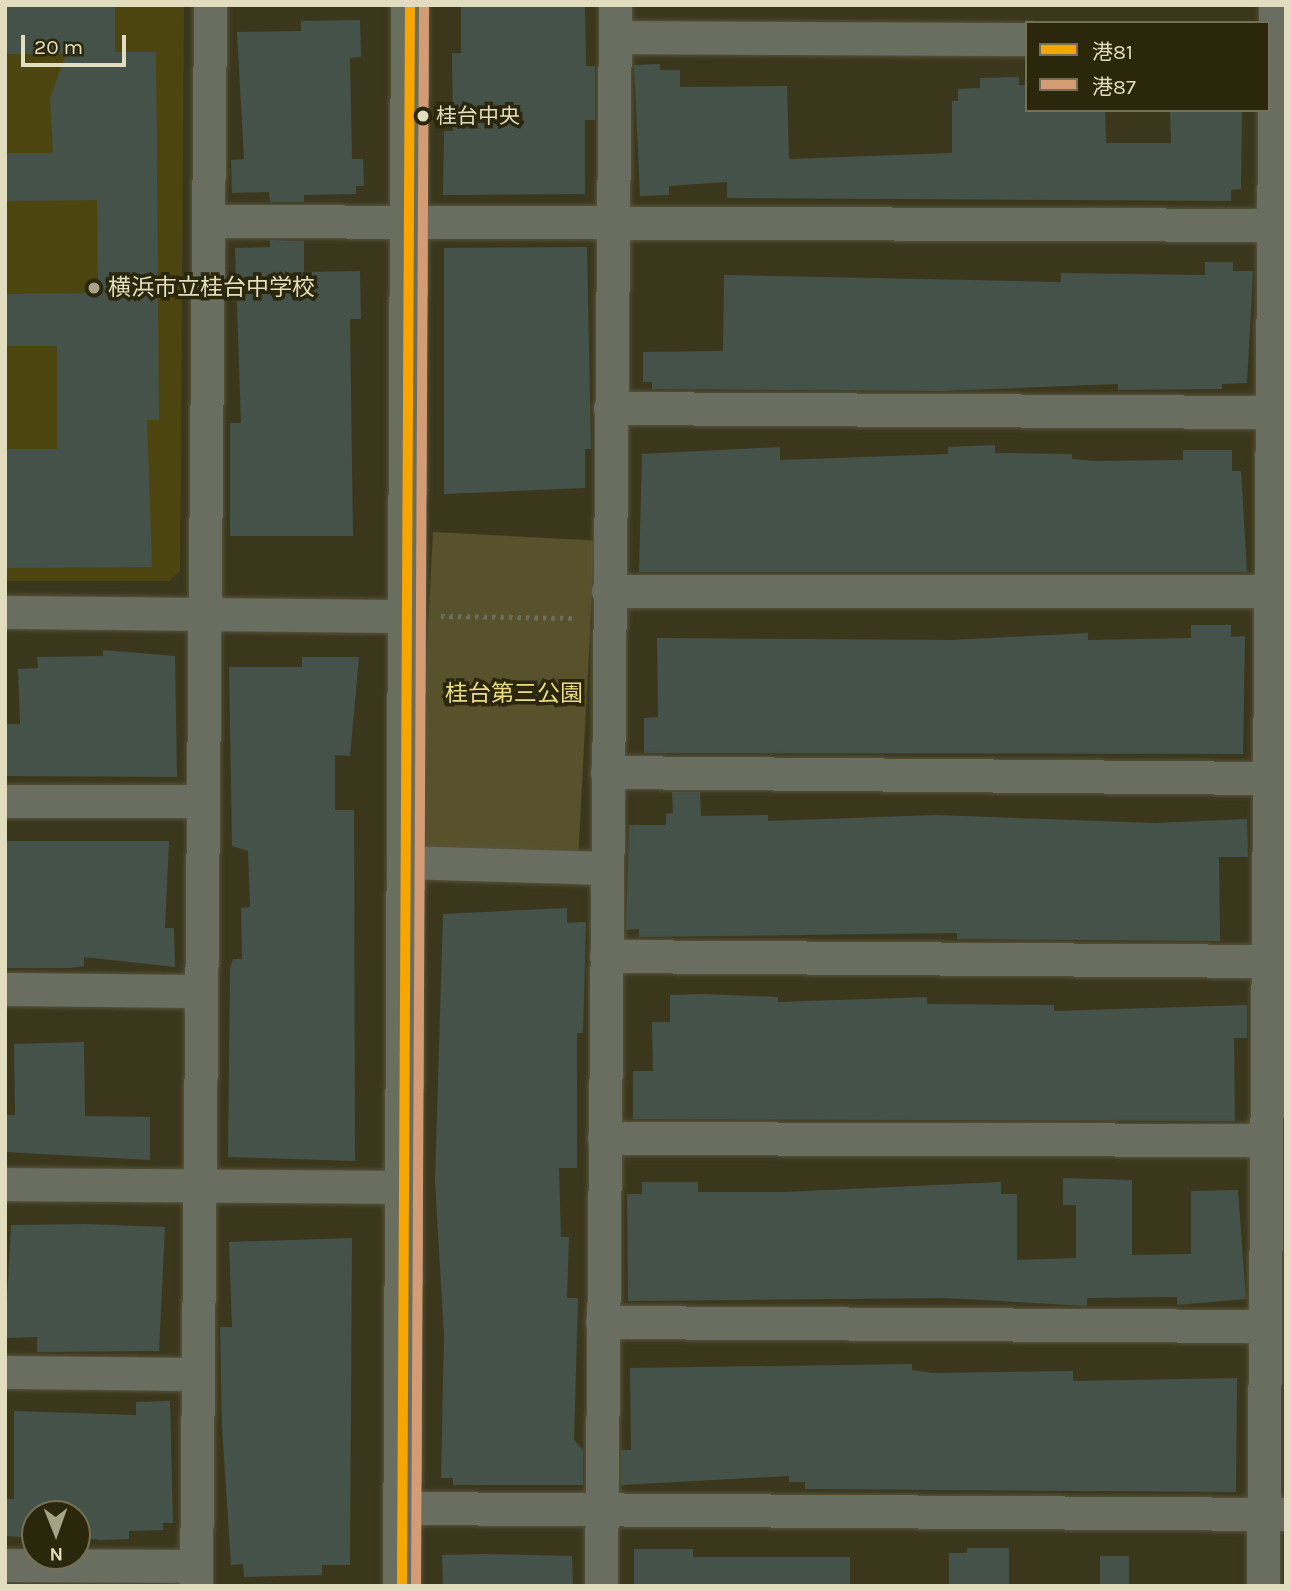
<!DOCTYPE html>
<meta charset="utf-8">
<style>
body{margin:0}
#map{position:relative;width:1291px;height:1591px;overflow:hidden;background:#3b371d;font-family:Karla,"Noto Sans JP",sans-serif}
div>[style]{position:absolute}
.built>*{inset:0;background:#4d4510}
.green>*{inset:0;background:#58522c;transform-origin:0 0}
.building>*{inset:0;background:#45524a;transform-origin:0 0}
.path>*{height:4.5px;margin-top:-2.25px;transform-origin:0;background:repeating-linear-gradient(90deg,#6b6e5f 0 3.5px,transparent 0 8.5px)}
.roads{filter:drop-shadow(0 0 2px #56533c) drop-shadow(0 0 2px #56533c)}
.street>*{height:33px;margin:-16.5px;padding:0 16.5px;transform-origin:16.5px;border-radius:16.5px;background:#696e60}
.secondary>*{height:38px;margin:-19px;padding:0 19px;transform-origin:19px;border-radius:19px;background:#6a6e5e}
.bus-1>*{height:10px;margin:-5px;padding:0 5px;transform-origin:5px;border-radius:5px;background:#f7a600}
.bus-2>*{height:10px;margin:-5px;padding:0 5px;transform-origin:5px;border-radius:5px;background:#d39c74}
.dots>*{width:19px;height:19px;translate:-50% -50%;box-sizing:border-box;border:4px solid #2b270d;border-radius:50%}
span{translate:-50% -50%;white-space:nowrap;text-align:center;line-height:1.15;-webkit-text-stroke:7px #2b270d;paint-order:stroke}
.bus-label{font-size:21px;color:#e1ddbe}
.left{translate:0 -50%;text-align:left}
.poi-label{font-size:23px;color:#e1ddbe}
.park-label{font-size:23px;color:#ebdd84}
.frame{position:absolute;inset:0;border:7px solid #e1ddbe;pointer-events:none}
.legend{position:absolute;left:1025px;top:21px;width:245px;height:91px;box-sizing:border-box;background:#2b270d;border:2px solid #747054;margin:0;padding:9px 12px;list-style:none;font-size:21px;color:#e1ddbe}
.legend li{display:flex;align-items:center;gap:14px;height:35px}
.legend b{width:35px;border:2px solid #747054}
.north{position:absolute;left:21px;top:1500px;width:70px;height:70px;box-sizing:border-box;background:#2b270d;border:2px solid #747054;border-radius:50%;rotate:179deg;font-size:19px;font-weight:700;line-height:28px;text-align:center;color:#e1ddbe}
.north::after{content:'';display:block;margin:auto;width:24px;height:32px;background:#a7a386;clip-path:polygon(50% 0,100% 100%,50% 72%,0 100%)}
.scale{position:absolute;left:21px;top:35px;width:105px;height:32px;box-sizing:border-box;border:4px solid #e1ddbe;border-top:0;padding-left:9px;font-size:21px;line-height:24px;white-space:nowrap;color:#e1ddbe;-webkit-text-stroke:5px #2b270d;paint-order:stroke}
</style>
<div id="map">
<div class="built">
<div style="clip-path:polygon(5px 5px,184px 5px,180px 571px,169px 581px,5px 581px)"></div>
</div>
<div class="green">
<div style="left:433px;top:532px;width:162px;height:317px;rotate:3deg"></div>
</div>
<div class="building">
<div style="clip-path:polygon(5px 5px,115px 5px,115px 52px,156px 52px,159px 420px,147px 420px,152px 567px,5px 568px,5px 449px,57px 449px,57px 346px,5px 346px,5px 294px,98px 293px,97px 200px,5px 201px,5px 153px,53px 153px,50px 98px,66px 54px,5px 54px)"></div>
<div style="clip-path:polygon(461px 5px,585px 5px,586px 66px,595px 66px,595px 120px,585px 120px,585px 194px,443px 195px,444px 131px,453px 131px,452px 53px,461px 53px)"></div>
<div style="clip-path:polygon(360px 20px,361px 57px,350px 58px,352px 159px,363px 159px,364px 186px,356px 186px,356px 194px,304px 195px,304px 202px,270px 202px,269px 192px,232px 193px,231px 160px,244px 159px,237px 32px,301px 31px,301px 21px)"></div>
<div style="clip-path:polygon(660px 64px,660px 70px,680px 70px,680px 87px,787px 86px,789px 159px,952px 153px,952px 101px,958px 101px,958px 89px,980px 88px,980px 78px,1019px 77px,1019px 85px,1027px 85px,1027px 110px,1105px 110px,1106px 143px,1171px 143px,1170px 110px,1242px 110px,1241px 189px,1231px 190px,1231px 201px,727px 198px,727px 182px,669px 186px,669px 195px,640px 196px,634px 65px)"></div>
<div style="clip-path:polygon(270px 240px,304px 241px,304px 272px,360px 271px,361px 319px,350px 319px,353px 536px,230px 536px,230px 423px,241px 423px,235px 248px,270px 247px)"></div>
<div style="clip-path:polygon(587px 247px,591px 449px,585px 449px,585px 488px,444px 494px,444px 248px)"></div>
<div style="clip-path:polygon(1205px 262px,1233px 262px,1233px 271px,1253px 271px,1247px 383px,1222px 384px,1222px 389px,1118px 390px,1118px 384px,941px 391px,652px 389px,652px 382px,643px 382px,643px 352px,723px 351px,724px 275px,1061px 282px,1061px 273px,1205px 275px)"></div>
<div style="clip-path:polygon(995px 445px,995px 453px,1072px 454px,1072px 459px,1095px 461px,1183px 460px,1183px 450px,1232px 450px,1232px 471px,1241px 471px,1247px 572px,639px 572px,642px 454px,780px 447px,780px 460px,948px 454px,948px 447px)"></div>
<div style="clip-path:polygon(1191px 625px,1231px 625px,1231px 637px,1245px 636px,1243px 754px,644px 753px,644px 718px,658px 717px,657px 638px,952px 640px,1088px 633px,1088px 640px,1191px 638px)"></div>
<div style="clip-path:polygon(103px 650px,175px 656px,177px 777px,5px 776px,5px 724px,20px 724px,18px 669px,38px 668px,37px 657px,103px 656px)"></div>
<div style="clip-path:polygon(302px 657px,359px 657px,350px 756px,335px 755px,335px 810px,354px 810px,355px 1161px,228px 1157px,230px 968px,233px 959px,242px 959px,241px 908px,250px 907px,248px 851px,232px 846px,229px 667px,302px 667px)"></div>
<div style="clip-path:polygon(672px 792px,700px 792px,701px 816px,768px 815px,768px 821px,936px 815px,1155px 823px,1247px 819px,1248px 857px,1219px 857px,1220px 941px,957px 939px,957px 933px,639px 937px,639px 929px,626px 930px,629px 825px,666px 825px,666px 814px,673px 813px)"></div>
<div style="clip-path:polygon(5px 841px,169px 841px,165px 928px,174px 928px,175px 967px,84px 957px,84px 966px,71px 968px,5px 968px)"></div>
<div style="clip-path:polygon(567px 908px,567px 923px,586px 922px,583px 1033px,577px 1033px,577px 1168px,559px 1168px,561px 1237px,569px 1237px,567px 1298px,578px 1298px,574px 1440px,583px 1450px,583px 1485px,453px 1485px,453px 1478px,441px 1478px,444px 1336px,435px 1181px,443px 914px)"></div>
<div style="clip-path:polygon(704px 994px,778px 997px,778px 1002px,927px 997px,927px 1004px,1054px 1005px,1054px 1011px,1247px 1005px,1247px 1038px,1234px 1038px,1235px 1121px,633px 1119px,633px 1071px,653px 1071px,652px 1022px,670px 1022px,670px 995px)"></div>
<div style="clip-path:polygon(84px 1042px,85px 1116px,150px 1117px,150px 1160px,5px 1152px,5px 1115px,15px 1115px,14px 1044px)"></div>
<div style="clip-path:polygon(1063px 1178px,1132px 1180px,1132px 1255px,1191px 1254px,1191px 1191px,1238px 1190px,1246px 1299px,1177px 1305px,1177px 1297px,1087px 1298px,1087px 1306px,945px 1298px,628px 1301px,627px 1194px,642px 1194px,642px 1182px,698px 1182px,698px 1192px,785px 1192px,1001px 1182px,1001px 1194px,1017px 1194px,1017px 1260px,1076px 1258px,1076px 1205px,1063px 1205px)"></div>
<div style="clip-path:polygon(85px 1224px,165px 1227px,159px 1351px,37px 1352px,37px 1337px,5px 1338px,11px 1225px)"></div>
<div style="clip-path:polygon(352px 1238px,350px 1565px,322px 1565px,322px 1575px,244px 1577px,243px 1564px,231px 1565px,222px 1427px,220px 1327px,232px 1327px,229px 1242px)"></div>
<div style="clip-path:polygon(912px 1364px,912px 1370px,933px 1373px,1073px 1371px,1073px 1381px,1237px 1378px,1236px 1492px,805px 1489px,805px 1482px,789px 1482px,789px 1476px,621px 1485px,621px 1450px,631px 1450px,630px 1368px)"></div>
<div style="clip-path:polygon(170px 1401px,173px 1523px,163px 1523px,163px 1530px,129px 1531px,129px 1539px,100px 1540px,77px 1537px,77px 1514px,35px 1514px,35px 1538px,5px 1536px,5px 1499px,14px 1499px,14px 1411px,136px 1415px,136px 1402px)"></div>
<div style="clip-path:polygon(967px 1548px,1009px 1548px,1009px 1586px,949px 1586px,949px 1553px,967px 1553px)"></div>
<div style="clip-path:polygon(634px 1549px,693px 1549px,693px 1557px,850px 1557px,850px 1586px,634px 1586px)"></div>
<div style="clip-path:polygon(485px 1554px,572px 1556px,573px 1586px,443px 1586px,442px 1555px)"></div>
<div style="left:1100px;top:1556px;width:29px;height:30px"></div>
</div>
<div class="path">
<div style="left:441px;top:616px;width:135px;rotate:0.8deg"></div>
</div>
<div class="roads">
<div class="street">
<div style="left:615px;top:37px;width:412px;rotate:0.3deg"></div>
<div style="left:208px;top:221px;width:1078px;rotate:0.21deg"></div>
<div style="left:610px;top:408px;width:662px;rotate:0.35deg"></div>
<div style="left:608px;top:591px;width:663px"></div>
<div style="left:5px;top:612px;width:399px;rotate:0.6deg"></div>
<div style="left:607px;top:772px;width:662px;rotate:0.52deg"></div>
<div style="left:5px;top:801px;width:198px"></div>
<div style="left:403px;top:862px;width:203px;rotate:1.7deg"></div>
<div style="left:606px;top:956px;width:662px;rotate:0.43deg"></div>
<div style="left:5px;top:989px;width:196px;rotate:0.6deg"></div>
<div style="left:604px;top:1138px;width:662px;rotate:0.17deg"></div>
<div style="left:5px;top:1184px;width:396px;rotate:0.4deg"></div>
<div style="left:602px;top:1322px;width:663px;rotate:0.35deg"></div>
<div style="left:5px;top:1372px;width:192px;rotate:0.6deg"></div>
<div style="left:402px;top:1508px;width:883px;rotate:0.39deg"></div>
<div style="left:5px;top:1565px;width:191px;rotate:0.3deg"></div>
<div style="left:196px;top:1586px;width:1581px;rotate:-89.49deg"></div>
<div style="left:601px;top:1586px;width:1581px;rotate:-89.49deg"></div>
<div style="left:1263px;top:1586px;width:1581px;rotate:-89.57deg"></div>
</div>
<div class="secondary">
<div style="left:402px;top:1586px;width:1581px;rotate:-89.71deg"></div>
</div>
</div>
<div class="bus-1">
<div style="left:402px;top:1586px;width:1581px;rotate:-89.71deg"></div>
</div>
<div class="bus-2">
<div style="left:416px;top:1586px;width:1581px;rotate:-89.71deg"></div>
</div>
<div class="dots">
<div style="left:423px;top:116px;background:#e1ddbe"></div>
<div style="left:94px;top:288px;background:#a7a386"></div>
</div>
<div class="bus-label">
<span class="left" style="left:436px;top:116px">桂台中央</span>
</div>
<div class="poi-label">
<span class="left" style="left:108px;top:288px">横浜市立桂台中学校</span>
</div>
<div class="park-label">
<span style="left:514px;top:694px">桂台第三公園</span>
</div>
<div class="frame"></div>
<ul class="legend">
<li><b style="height:9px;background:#f7a600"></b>港81</li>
<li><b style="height:9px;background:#d39c74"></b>港87</li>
</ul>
<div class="north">N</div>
<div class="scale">20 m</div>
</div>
